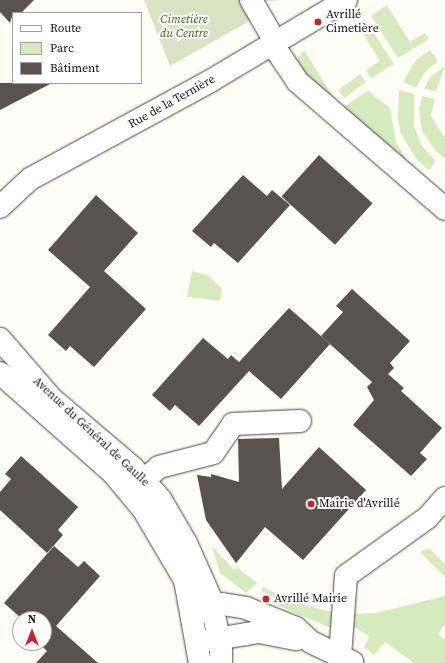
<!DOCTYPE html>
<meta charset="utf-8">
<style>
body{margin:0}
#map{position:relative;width:445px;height:663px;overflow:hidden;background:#fffdf5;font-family:"Source Serif 4",serif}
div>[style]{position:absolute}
.green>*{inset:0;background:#d5ebbd;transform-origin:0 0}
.cemetery>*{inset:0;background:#d9e3c4}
.building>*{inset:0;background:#5a524d;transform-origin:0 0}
.roads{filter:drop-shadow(0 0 1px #444) drop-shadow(0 0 1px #444)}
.minor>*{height:22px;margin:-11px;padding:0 11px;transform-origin:11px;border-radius:11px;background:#fff}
.dots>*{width:11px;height:11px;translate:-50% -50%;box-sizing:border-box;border:2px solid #fff;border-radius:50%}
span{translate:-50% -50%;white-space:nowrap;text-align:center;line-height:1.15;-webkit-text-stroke:4px #fff;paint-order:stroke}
.poi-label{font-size:12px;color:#111}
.left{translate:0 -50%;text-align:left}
.park-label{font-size:12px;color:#2f6b1f;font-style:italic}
.street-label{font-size:12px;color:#111}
.legend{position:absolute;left:12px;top:12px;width:130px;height:72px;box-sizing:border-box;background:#fff;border:1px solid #a0a0a0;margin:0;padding:5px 7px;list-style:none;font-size:12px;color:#111}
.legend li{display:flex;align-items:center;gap:8px;height:20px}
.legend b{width:20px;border:1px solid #a0a0a0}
.north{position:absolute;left:12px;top:611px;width:40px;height:40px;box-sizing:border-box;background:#fff;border:1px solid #a0a0a0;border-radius:50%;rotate:0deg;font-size:11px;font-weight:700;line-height:16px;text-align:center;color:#111}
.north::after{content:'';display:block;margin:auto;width:14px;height:18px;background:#c4262e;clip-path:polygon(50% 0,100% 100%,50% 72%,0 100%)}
</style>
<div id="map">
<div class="green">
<div style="clip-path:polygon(387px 5px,410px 42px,425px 33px,429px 39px,398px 58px,371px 16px)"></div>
<div style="clip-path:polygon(365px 19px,394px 64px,371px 78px,366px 70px,380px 61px,357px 24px)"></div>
<div style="clip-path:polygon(304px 50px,336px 101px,308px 81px,296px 61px)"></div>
<div style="clip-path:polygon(430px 50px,438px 61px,425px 72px,416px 88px,403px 82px,415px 61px)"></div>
<div style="clip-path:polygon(445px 66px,436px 91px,424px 89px,430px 77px)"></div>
<div style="left:360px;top:74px;width:10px;height:27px;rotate:53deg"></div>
<div style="clip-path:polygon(399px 90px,414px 94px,414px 126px,422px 146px,436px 161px,429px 170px,417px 160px,401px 134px,398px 119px)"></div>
<div style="clip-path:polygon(368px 91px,390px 108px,396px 142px,409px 164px,340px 109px)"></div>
<div style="clip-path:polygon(422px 96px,435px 99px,431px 116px,445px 138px,445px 159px,435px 150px,422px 131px,419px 108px)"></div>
<div style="clip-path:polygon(192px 271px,207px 275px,222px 288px,220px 301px,187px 297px)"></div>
<div style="clip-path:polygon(212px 546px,234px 570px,238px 568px,257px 583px,246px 593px,220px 573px)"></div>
<div style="clip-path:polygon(429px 548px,445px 564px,445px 577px,420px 552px)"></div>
<div style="clip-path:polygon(263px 587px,294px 602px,335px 613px,333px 629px,277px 605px,279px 600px,261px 591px)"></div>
<div style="clip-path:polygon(445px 596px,445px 624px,438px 634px,445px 640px,445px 663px,414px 663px,385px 642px,374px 655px,364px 647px,370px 637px,353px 626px,353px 614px,376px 613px)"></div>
</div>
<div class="cemetery">
<div style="clip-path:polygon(144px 0,282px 0,257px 2px,253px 19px,170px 66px)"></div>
</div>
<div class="building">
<div style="clip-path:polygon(0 0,34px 0,21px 13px,13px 13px,10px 23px,0 12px)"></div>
<div style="clip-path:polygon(0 83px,52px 83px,0 110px)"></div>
<div style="left:319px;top:155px;width:72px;height:56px;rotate:42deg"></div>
<div style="clip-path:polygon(243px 175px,267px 196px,272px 190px,290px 205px,238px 263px,214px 243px,211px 247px,192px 231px)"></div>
<div style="clip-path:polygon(96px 195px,138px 233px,104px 271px,146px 309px,94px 367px,70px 346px,66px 351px,48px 335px,90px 287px,48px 250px)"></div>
<div style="clip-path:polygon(352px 289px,410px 341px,390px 363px,394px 368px,388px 374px,404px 388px,401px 391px,442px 428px,420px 453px,427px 459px,411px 476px,353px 425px,374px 400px,367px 387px,372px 382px,321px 336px,343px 312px,336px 306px)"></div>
<div style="clip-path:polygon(289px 308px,330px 344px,281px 399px,249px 371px,199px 426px,175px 405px,170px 411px,152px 395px,203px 338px,228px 359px,231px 355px,239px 362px)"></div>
<div style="clip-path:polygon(279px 438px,282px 489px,319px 447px,366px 490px,303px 560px,265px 527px,236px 563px,206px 520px,197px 475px,211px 477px,211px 474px,239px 482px,238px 439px)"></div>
<div style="clip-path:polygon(21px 456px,78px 507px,58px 530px,63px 535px,47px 553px,0 510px,0 492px,11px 479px,5px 474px)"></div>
<div style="clip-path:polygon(54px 546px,78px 567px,84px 561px,100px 576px,56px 626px,98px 663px,36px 663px,47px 651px,40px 644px,44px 643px,44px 619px,22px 619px,4px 603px)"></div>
</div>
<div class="roads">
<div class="minor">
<div style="left:251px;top:0;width:50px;rotate:59.8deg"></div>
<div style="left:273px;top:45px;width:45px;rotate:56deg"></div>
<div style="left:298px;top:82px;width:194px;rotate:40.8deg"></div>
<div style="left:0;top:207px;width:41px;rotate:-43deg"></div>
<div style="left:30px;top:179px;width:207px;rotate:-28.5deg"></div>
<div style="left:212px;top:80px;width:156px;rotate:-30.8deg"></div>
<div style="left:0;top:339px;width:79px;rotate:49.1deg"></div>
<div style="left:52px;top:399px;width:106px;rotate:40.4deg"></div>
<div style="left:133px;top:468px;width:43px;rotate:48.8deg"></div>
<div style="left:161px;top:500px;width:50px;rotate:59.8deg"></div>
<div style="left:186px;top:543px;width:59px;rotate:66deg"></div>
<div style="left:210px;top:597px;width:52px;rotate:77.8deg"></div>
<div style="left:221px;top:648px;width:15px;rotate:90deg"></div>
<div style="left:0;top:373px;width:151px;rotate:41.5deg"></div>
<div style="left:113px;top:473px;width:47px;rotate:50.2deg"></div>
<div style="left:143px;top:509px;width:82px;rotate:59.4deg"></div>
<div style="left:185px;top:580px;width:84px;rotate:79.8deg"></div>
<div style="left:133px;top:489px;width:34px;rotate:-40deg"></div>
<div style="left:159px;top:467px;width:56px;rotate:-14.5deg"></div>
<div style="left:213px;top:453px;width:35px;rotate:-55deg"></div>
<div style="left:233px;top:424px;width:67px;rotate:-2.6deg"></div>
<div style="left:200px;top:612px;width:23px;rotate:-20deg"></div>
<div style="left:222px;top:604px;width:24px;rotate:9deg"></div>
<div style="left:246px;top:608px;width:54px;rotate:21.8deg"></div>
<div style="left:296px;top:628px;width:21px;rotate:43deg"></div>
<div style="left:311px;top:642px;width:46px;rotate:26deg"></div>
<div style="left:204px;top:641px;width:56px;rotate:-9.3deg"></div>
<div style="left:259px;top:632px;width:38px;rotate:11deg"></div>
<div style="left:340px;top:656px;width:80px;rotate:-85.7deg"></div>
<div style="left:346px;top:576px;width:100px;rotate:-35.6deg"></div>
<div style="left:427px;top:518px;width:27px;rotate:-48deg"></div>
</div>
</div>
<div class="dots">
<div style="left:318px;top:22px;background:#c4262e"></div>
<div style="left:311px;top:504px;background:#c4262e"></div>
<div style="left:266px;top:599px;background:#c4262e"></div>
</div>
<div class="poi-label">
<span class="left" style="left:326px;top:22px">Avrillé<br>Cimetière</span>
<span class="left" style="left:319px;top:504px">Mairie d'Avrillé</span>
<span class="left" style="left:274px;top:599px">Avrillé Mairie</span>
</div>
<div class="park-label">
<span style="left:184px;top:27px">Cimetière<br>du Centre</span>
</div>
<div class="street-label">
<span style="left:172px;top:102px;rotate:-29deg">Rue de la Ternière</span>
<span style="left:91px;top:432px;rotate:43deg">Avenue du Général de Gaulle</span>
</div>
<ul class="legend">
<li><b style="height:5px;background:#fff"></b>Route</li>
<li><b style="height:11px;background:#d5ebbd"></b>Parc</li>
<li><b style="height:11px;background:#5a524d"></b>Bâtiment</li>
</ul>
<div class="north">N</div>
</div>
